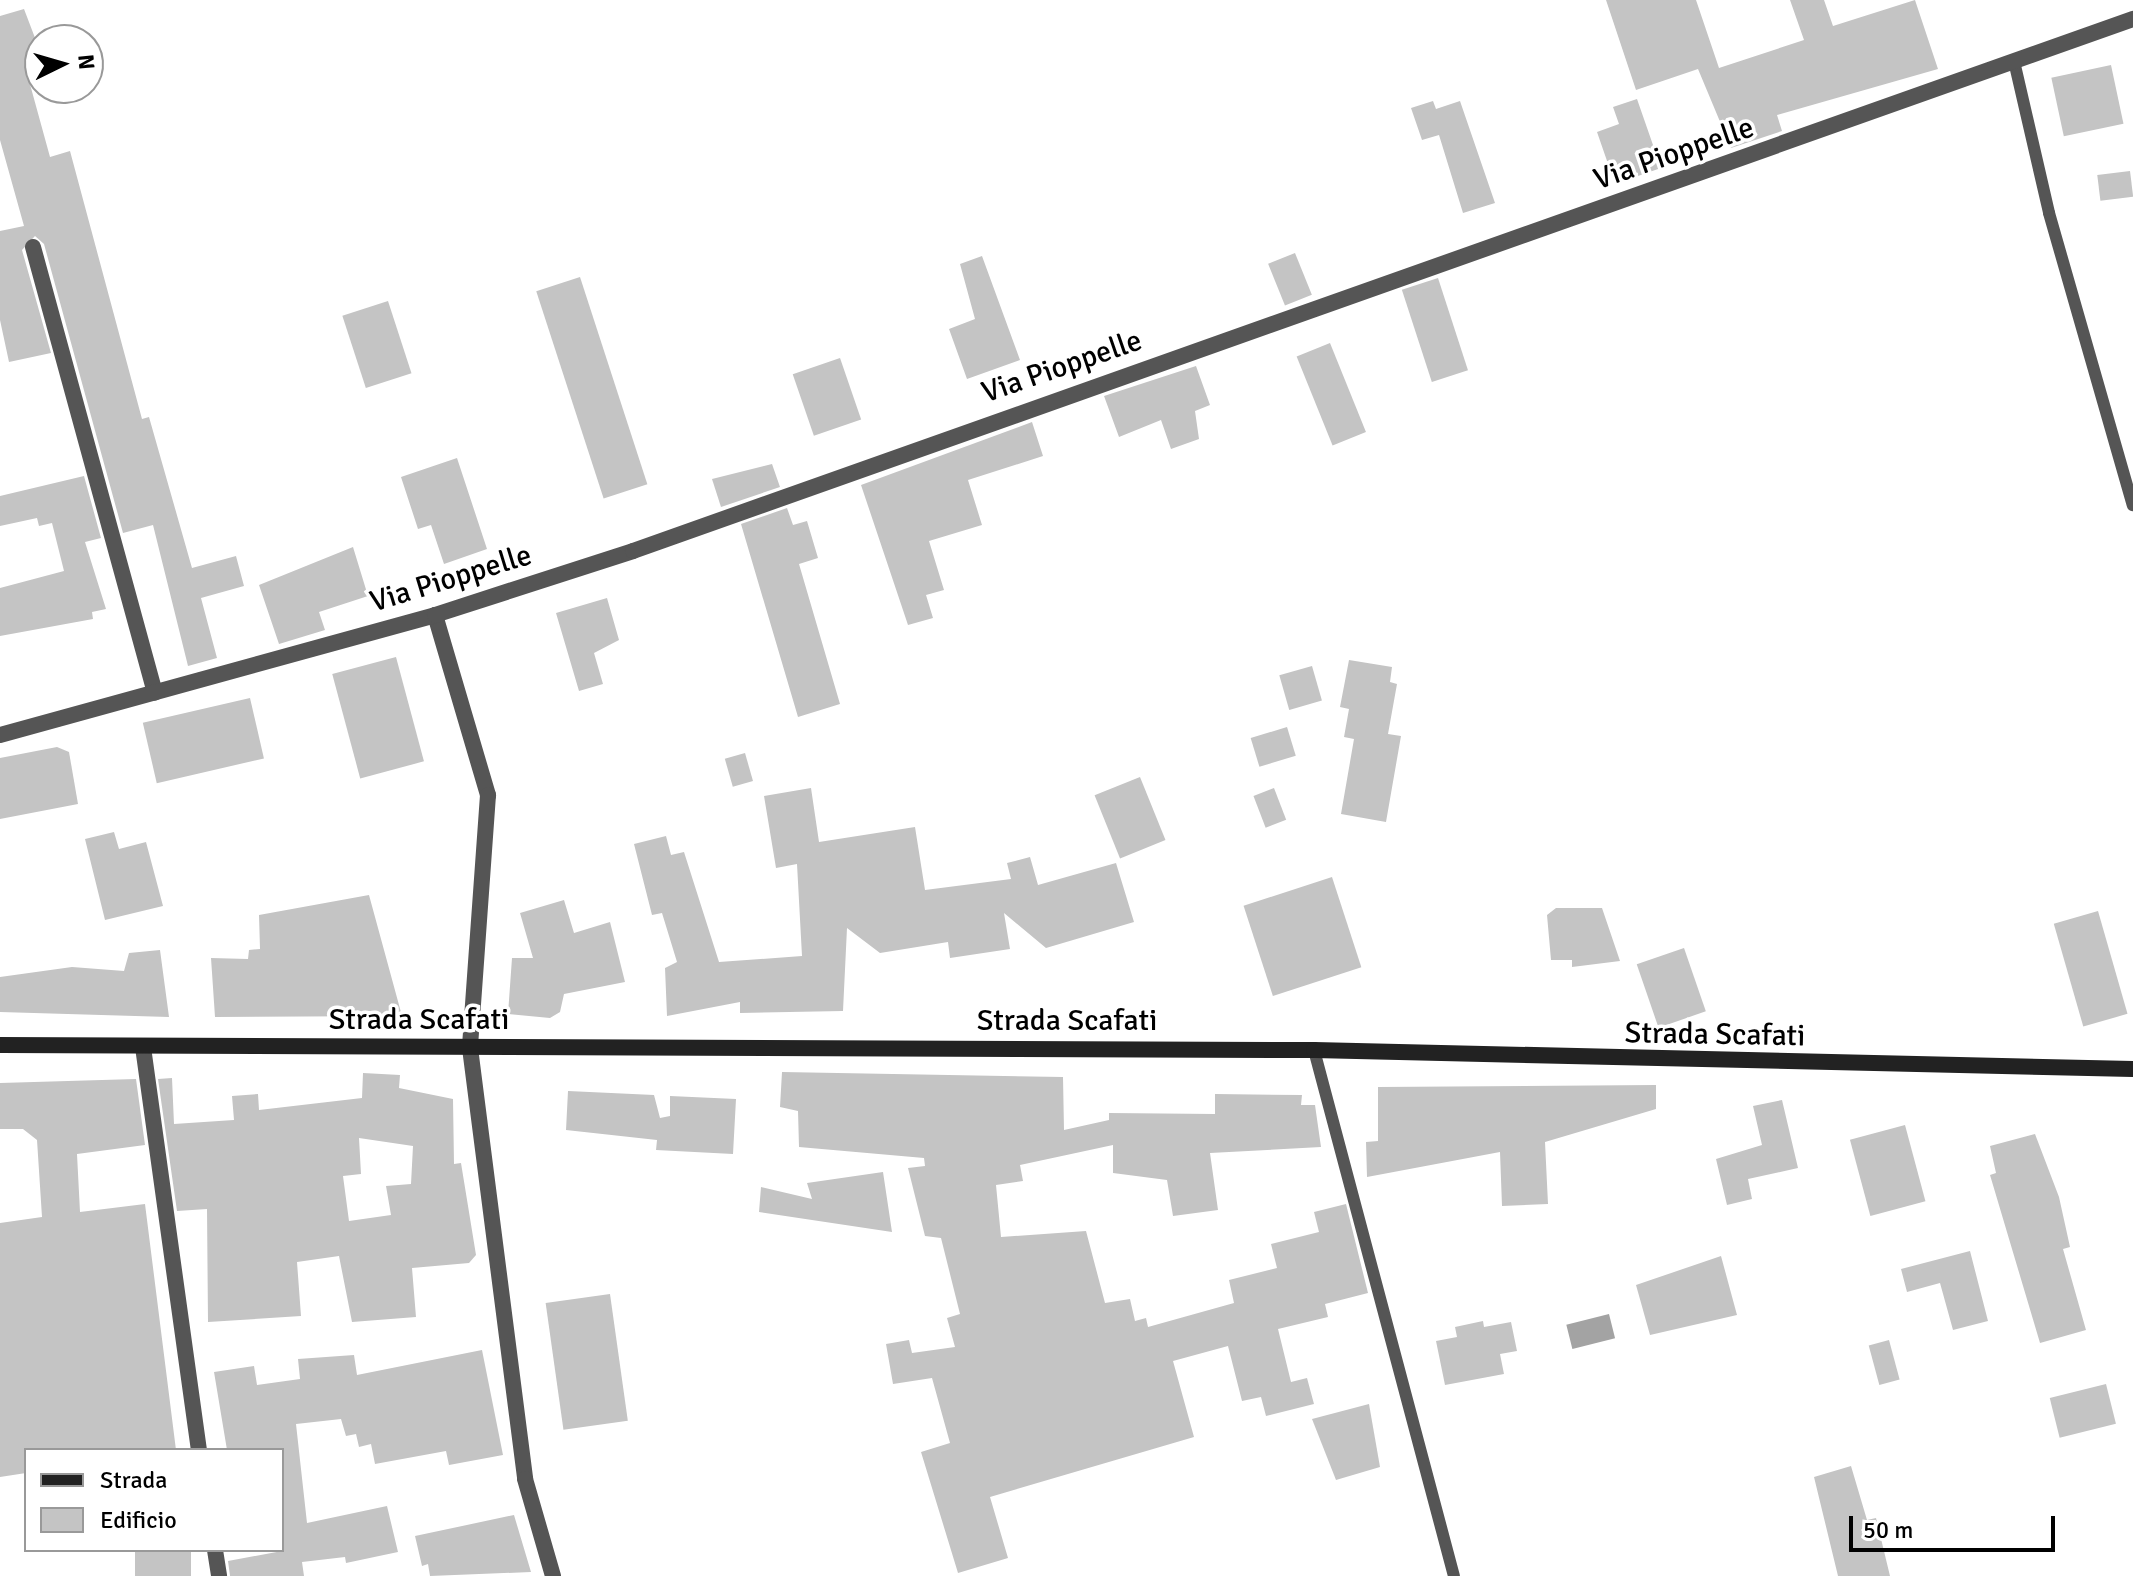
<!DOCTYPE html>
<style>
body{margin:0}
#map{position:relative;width:2133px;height:1576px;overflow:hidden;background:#fff;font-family:Signika,sans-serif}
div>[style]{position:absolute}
.water>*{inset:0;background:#a3a3a3;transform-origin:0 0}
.building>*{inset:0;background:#c4c4c4;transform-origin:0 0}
.lane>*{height:12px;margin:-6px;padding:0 6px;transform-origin:6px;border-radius:6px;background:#555}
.street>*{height:16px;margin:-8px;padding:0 8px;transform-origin:8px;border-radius:8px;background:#555}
.secondary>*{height:16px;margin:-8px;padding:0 8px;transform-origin:8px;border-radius:8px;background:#222}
span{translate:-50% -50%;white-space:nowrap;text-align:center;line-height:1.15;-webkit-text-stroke:7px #fff;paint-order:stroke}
.street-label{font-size:30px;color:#000}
.legend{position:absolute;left:24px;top:1448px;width:260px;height:104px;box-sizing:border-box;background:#fff;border:2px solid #999;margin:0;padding:10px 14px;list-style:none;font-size:24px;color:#000}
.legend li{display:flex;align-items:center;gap:16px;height:40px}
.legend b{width:40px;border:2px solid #999}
.north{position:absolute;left:24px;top:24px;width:80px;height:80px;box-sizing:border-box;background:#fff;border:2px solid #999;border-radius:50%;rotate:85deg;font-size:22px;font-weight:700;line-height:32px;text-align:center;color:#000}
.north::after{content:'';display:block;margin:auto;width:28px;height:36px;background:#000;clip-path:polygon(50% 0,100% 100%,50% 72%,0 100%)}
.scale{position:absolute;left:1849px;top:1516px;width:206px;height:36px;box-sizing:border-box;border:4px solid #000;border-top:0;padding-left:10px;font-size:24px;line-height:28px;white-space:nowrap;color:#000;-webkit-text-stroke:6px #fff;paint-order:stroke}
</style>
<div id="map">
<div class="water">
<div style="left:1609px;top:1314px;width:25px;height:44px;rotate:76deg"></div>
</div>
<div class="building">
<div style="clip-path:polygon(1606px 0,1696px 0,1719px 68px,1804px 40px,1790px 0,1824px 0,1833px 26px,1915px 0,1938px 69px,1777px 115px,1782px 131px,1731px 148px,1698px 69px,1636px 90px)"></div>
<div style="clip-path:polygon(24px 9px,40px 51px,40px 61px,25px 66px,50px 157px,70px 151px,142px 419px,149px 417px,192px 568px,236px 556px,244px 586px,201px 598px,217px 658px,188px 666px,153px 525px,123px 533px,44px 244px,35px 236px,22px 250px,51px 353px,9px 362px,0 320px,0 231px,24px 226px,0 140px,0 16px)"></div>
<div style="left:2111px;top:65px;width:60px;height:61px;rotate:78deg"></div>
<div style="clip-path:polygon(1637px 99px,1661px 168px,1615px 184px,1597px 132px,1619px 124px,1613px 107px)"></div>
<div style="clip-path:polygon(1433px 101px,1436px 109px,1460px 101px,1495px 203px,1463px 213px,1439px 135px,1422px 140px,1411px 108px)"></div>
<div style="left:2130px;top:171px;width:26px;height:33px;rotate:83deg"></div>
<div style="left:1295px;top:253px;width:45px;height:29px;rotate:68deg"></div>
<div style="clip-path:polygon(982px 256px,1020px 360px,967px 379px,949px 329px,975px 319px,960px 264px)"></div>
<div style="left:580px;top:277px;width:218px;height:46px;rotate:72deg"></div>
<div style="left:1438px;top:278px;width:97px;height:38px;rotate:72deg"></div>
<div style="left:388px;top:301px;width:76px;height:48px;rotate:72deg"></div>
<div style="left:1330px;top:343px;width:96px;height:36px;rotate:68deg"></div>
<div style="left:840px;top:358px;width:65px;height:50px;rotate:71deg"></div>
<div style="clip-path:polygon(1196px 366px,1210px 405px,1195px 411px,1199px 439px,1171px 449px,1161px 420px,1119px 437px,1104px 396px)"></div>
<div style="clip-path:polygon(1032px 422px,1043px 456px,968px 480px,982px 525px,929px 541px,944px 590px,926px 595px,933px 618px,908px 625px,861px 485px)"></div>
<div style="clip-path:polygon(457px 458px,487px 549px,444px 564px,431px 525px,418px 529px,401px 477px)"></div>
<div style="clip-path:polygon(772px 464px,780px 487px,721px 507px,712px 479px)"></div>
<div style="clip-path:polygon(84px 476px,101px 538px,85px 542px,106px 609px,92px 612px,93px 619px,0 636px,0 588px,64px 571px,52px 523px,39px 526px,37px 518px,0 526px,0 496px)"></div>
<div style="clip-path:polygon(787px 508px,793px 525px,807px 521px,818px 558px,799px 564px,840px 704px,798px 717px,741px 524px)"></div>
<div style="clip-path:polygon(353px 547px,368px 596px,319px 612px,325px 630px,279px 644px,259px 585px)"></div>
<div style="clip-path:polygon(607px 598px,619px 640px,594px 653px,603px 684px,579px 691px,556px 613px)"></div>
<div style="left:396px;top:657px;width:108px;height:66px;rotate:75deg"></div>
<div style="clip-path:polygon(1349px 660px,1392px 667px,1390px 682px,1397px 684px,1388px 734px,1401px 736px,1386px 822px,1341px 814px,1354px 739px,1344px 737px,1349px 709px,1340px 707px)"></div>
<div style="left:1312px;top:666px;width:36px;height:34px;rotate:74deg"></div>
<div style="left:250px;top:698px;width:62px;height:110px;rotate:77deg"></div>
<div style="left:1287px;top:727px;width:30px;height:38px;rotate:73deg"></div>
<div style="clip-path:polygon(57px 747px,69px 752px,78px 804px,0 819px,0 758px)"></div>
<div style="left:745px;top:753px;width:29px;height:21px;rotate:74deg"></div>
<div style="left:1140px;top:777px;width:68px;height:49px;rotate:68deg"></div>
<div style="clip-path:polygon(811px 788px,819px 842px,915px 827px,925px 890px,1011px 879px,1007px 863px,1030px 857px,1038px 885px,1116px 863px,1134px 922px,1046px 948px,1004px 913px,1010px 949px,950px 958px,948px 942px,880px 953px,847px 928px,843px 1011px,740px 1013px,740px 1002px,667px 1016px,665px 968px,677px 962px,662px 913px,652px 915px,634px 844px,666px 836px,671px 855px,684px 852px,719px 962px,802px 956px,797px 864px,776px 868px,764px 796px)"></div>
<div style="left:1274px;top:788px;width:34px;height:22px;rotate:69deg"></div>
<div style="clip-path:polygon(114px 832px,119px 849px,146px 842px,163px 906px,105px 920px,85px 839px)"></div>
<div style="left:1332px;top:877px;width:95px;height:93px;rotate:72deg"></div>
<div style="clip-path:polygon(369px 895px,402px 1016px,215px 1017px,211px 958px,248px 959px,249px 950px,260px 949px,259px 915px)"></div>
<div style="clip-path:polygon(564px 900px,574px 933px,610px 922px,625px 982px,564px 994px,560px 1012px,550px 1018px,508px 1014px,512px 958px,533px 958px,520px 913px)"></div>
<div style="clip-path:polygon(1556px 908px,1602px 908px,1620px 961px,1572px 967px,1572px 960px,1551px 960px,1547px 915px)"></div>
<div style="left:2098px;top:911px;width:107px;height:46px;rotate:74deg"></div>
<div style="left:1684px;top:948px;width:67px;height:50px;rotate:71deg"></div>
<div style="clip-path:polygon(160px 950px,169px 1017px,0 1012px,0 977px,72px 967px,124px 971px,129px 953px)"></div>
<div style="clip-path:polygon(782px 1072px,1063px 1077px,1064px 1130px,1109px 1120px,1109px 1113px,1215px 1114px,1215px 1094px,1302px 1095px,1301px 1105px,1315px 1105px,1321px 1147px,1210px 1153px,1218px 1210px,1173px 1216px,1167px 1180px,1113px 1173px,1113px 1145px,1020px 1165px,1023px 1181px,996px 1185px,1001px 1237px,1086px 1231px,1105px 1303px,1130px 1299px,1135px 1321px,1146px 1318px,1148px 1327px,1234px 1303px,1229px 1280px,1277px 1268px,1271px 1244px,1319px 1232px,1314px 1212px,1346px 1204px,1368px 1293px,1325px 1304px,1328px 1317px,1278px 1329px,1291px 1382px,1307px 1378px,1314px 1404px,1266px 1416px,1261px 1397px,1242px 1401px,1228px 1346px,1173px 1361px,1194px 1437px,990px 1497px,1008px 1558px,958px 1573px,921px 1452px,950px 1443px,932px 1378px,893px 1384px,886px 1344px,909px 1340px,912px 1353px,955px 1347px,947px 1318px,960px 1314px,941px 1238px,925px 1236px,908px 1168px,925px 1166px,924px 1158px,799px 1147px,798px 1111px,780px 1107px)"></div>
<div style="clip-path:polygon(evenodd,363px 1073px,400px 1075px,399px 1088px,453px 1099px,454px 1164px,461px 1163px,476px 1255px,469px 1263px,412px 1268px,416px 1317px,352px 1322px,339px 1256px,297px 1262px,301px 1316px,208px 1322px,207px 1209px,177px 1211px,158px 1079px,172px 1078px,174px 1124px,234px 1120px,232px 1096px,258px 1094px,259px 1110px,362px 1098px,363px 1073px,359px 1138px,413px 1146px,411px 1184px,386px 1186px,391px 1215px,349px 1221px,343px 1176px,361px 1174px,359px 1138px)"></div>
<div style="clip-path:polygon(136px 1079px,145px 1145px,77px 1154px,80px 1212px,145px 1204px,176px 1450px,26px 1450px,26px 1473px,0 1477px,0 1223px,42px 1217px,37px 1140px,23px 1129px,0 1129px,0 1083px)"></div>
<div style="clip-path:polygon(1656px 1085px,1656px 1109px,1545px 1142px,1548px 1204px,1502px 1206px,1500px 1152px,1367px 1177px,1366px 1142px,1378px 1141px,1378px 1087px)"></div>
<div style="clip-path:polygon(568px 1091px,654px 1095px,660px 1118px,670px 1116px,670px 1096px,736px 1099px,733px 1154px,656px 1150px,657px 1140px,566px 1130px)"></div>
<div style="clip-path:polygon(1782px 1100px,1798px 1168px,1748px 1179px,1752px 1199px,1727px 1205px,1716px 1159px,1762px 1145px,1753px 1106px)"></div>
<div style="left:1905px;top:1125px;width:79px;height:57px;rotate:75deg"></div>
<div style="clip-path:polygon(2035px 1134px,2059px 1197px,2070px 1247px,2063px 1249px,2086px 1330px,2040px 1343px,1990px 1175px,1996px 1173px,1990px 1146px)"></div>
<div style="clip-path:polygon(883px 1172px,892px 1232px,759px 1212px,761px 1187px,812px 1199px,807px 1183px)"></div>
<div style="clip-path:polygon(1970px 1251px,1988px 1321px,1953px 1330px,1940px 1283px,1907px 1292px,1901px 1269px)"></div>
<div style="clip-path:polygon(1721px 1256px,1737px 1315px,1650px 1335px,1636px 1285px)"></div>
<div style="left:610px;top:1294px;width:128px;height:65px;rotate:82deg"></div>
<div style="clip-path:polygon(1483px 1321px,1484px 1327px,1511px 1322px,1517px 1351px,1500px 1354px,1504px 1374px,1445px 1385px,1436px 1341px,1457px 1337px,1455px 1327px)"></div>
<div style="left:1889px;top:1340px;width:41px;height:21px;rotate:75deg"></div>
<div style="clip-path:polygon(482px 1350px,503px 1455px,449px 1465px,446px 1451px,375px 1464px,371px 1444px,359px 1447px,356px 1434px,346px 1436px,341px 1419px,296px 1424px,307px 1523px,387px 1506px,398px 1552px,346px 1563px,345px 1557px,302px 1562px,304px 1576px,230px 1576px,228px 1561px,282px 1551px,282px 1450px,227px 1450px,214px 1372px,254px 1366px,257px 1385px,300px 1379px,298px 1359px,354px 1355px,357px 1375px)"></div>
<div style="left:2106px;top:1384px;width:41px;height:58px;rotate:76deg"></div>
<div style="clip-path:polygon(1369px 1404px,1380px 1467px,1336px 1480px,1312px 1419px)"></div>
<div style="clip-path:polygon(1851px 1466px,1867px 1520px,1876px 1518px,1890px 1576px,1838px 1576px,1814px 1477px)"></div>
<div style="clip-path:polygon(514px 1515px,531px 1572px,430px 1576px,428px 1564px,422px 1566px,415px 1536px)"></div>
<div style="left:135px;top:1550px;width:56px;height:26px"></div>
</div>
<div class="lane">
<div style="left:2014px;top:61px;width:156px;rotate:77deg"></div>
<div style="left:2049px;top:213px;width:304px;rotate:74deg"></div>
<div style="left:1314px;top:1050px;width:544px;rotate:75.1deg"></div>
</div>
<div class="street">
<div style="left:33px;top:247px;width:462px;rotate:74.7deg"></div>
<div style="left:435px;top:615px;width:188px;rotate:73.6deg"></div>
<div style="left:488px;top:795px;width:254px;rotate:94.1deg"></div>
<div style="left:470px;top:1048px;width:434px;rotate:82.7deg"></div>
<div style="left:525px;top:1479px;width:101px;rotate:73.9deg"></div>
<div style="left:0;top:735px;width:451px;rotate:-15.4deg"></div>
<div style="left:435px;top:615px;width:208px;rotate:-17.9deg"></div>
<div style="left:633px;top:551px;width:1592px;rotate:-19.53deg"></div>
<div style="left:143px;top:1047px;width:407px;rotate:82.1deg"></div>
<div style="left:215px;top:1550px;width:26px;rotate:81deg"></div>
</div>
<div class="secondary">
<div style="left:0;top:1045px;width:1314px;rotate:0.22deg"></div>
<div style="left:1314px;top:1050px;width:819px;rotate:1.33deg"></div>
</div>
<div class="street-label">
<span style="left:1674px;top:154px;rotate:-19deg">Via Pioppelle</span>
<span style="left:1062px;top:367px;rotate:-19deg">Via Pioppelle</span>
<span style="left:451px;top:579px;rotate:-17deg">Via Pioppelle</span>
<span style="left:419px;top:1020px">Strada Scafati</span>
<span style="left:1067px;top:1021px">Strada Scafati</span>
<span style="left:1715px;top:1035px;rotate:1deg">Strada Scafati</span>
</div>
<ul class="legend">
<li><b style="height:10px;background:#222"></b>Strada</li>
<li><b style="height:22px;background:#c4c4c4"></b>Edificio</li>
</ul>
<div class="north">N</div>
<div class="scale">50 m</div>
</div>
